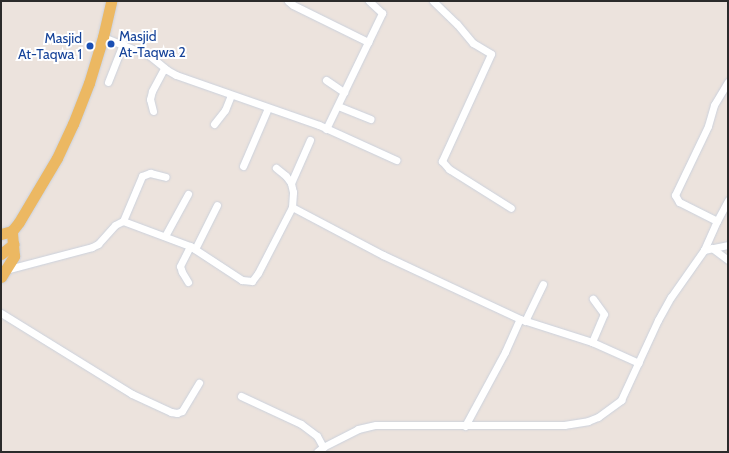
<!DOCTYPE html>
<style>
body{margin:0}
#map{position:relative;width:729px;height:453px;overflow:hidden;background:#ece3dd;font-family:Cabin,sans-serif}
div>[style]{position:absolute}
.roads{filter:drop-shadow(0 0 1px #cbd1dc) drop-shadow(0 0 1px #cbd1dc)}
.minor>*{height:7px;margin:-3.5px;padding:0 3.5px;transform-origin:3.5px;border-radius:3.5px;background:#fff}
.primary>*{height:11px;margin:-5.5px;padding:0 5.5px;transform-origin:5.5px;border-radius:5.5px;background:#ecb862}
.dots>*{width:11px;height:11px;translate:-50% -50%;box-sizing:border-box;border:2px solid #fff;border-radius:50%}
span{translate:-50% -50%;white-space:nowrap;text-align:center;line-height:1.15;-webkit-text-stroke:4px #fff;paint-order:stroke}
.transit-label{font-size:14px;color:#164399}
.left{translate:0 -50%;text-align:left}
.right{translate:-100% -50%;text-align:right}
.frame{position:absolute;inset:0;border:2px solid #2b2b2b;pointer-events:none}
</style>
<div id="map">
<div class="roads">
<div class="minor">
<div style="left:288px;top:1px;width:6px;rotate:39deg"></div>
<div style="left:293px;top:5px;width:84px;rotate:26.3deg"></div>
<div style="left:433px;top:1px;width:33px;rotate:44deg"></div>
<div style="left:457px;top:24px;width:25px;rotate:50deg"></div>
<div style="left:473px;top:43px;width:21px;rotate:31deg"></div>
<div style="left:491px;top:54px;width:118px;rotate:114.6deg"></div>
<div style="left:442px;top:161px;width:11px;rotate:49deg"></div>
<div style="left:449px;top:169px;width:73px;rotate:32.2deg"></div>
<div style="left:103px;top:37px;width:51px;rotate:22deg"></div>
<div style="left:150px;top:56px;width:22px;rotate:39deg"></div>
<div style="left:167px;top:70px;width:10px;rotate:29deg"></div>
<div style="left:176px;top:75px;width:151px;rotate:19.3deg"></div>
<div style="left:319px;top:125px;width:85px;rotate:24.4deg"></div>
<div style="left:326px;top:80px;width:22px;rotate:34deg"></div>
<div style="left:108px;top:82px;width:41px;rotate:-68.5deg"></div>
<div style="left:338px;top:106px;width:35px;rotate:22deg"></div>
<div style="left:153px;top:111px;width:12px;rotate:-104deg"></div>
<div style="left:150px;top:99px;width:8px;rotate:-76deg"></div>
<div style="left:152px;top:91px;width:26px;rotate:-62deg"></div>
<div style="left:214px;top:124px;width:18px;rotate:-52deg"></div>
<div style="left:225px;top:110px;width:16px;rotate:-68deg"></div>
<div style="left:326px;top:129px;width:129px;rotate:-64.2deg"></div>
<div style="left:382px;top:13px;width:18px;rotate:-137deg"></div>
<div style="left:243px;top:166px;width:63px;rotate:-66.7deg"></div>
<div style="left:291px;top:183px;width:47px;rotate:-66.2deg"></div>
<div style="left:292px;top:207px;width:103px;rotate:27.8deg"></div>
<div style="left:383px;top:255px;width:151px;rotate:25deg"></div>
<div style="left:520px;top:319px;width:76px;rotate:17.7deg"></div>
<div style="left:592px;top:342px;width:51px;rotate:24.1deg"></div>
<div style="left:123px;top:221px;width:49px;rotate:-67.1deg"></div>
<div style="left:142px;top:176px;width:9px;rotate:-21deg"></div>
<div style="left:150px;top:173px;width:16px;rotate:14deg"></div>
<div style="left:717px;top:221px;width:24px;rotate:-62deg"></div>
<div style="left:165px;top:236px;width:48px;rotate:-61.3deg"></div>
<div style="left:712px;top:248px;width:20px;rotate:37deg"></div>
<div style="left:195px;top:249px;width:49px;rotate:-63.4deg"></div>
<div style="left:704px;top:250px;width:32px;rotate:-66deg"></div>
<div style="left:717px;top:221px;width:42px;rotate:-153.4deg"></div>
<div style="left:679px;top:202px;width:8px;rotate:-120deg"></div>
<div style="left:675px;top:195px;width:76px;rotate:-64.4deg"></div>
<div style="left:708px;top:126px;width:22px;rotate:-74deg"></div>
<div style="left:714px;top:105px;width:27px;rotate:-59deg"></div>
<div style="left:5px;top:270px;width:90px;rotate:-14.8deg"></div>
<div style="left:92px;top:247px;width:7px;rotate:-27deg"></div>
<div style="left:98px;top:244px;width:25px;rotate:-48deg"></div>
<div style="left:115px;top:225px;width:9px;rotate:-27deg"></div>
<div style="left:123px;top:221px;width:72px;rotate:20.5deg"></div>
<div style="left:190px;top:246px;width:62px;rotate:33.2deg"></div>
<div style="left:242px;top:280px;width:10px;rotate:6deg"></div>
<div style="left:252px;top:281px;width:10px;rotate:-53deg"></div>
<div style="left:258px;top:273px;width:74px;rotate:-62.7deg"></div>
<div style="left:292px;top:207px;width:15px;rotate:-86deg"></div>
<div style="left:293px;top:192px;width:9px;rotate:-103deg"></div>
<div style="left:291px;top:183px;width:9px;rotate:-126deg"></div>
<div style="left:286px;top:176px;width:13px;rotate:-141deg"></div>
<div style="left:188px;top:282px;width:12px;rotate:-121deg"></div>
<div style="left:182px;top:272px;width:6px;rotate:-108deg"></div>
<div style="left:180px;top:266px;width:22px;rotate:-63deg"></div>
<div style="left:1px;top:313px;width:154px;rotate:31.7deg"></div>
<div style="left:132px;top:394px;width:43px;rotate:24.8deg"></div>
<div style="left:171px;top:412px;width:6px;rotate:9deg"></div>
<div style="left:177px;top:413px;width:5px;rotate:-22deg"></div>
<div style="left:182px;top:411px;width:33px;rotate:-59deg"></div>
<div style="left:525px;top:321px;width:41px;rotate:-64.1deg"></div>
<div style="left:592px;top:342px;width:30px;rotate:-67deg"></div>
<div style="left:604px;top:314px;width:19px;rotate:-126deg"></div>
<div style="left:241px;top:396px;width:66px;rotate:25deg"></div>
<div style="left:301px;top:424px;width:20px;rotate:37deg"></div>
<div style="left:317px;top:436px;width:13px;rotate:61deg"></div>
<div style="left:465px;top:426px;width:84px;rotate:-61.6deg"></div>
<div style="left:505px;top:352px;width:36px;rotate:-66deg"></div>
<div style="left:317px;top:452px;width:8px;rotate:-40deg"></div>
<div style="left:323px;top:447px;width:39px;rotate:-27deg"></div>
<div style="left:358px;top:429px;width:18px;rotate:-13deg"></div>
<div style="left:376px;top:425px;width:188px"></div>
<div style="left:564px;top:425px;width:24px;rotate:-9deg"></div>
<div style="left:588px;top:421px;width:11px;rotate:-22deg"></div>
<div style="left:598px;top:417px;width:29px;rotate:-36deg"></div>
<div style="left:621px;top:400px;width:88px;rotate:-65.2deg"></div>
<div style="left:658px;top:320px;width:26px;rotate:-61deg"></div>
<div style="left:671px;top:297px;width:57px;rotate:-54.9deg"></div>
<div style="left:704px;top:250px;width:25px;rotate:-12deg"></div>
</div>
<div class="primary">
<div style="left:1px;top:234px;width:11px;rotate:-15deg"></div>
<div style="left:12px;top:231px;width:11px;rotate:-52deg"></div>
<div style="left:19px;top:222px;width:74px;rotate:-59.3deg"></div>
<div style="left:57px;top:158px;width:38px;rotate:-65deg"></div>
<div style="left:73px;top:124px;width:44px;rotate:-68.7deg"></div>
<div style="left:89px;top:83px;width:48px;rotate:-73.1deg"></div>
<div style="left:103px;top:37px;width:37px;rotate:-77deg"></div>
<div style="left:1px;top:254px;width:16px;rotate:-38deg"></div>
<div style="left:1px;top:277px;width:25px;rotate:-58deg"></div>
<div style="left:14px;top:256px;width:25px;rotate:-95deg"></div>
</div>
</div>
<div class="dots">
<div style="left:111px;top:44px;background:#1a4fb4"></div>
<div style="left:90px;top:46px;background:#1a4fb4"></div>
</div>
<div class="transit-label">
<span class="left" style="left:119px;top:44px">Masjid<br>At-Taqwa 2</span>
<span class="right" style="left:82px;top:46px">Masjid<br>At-Taqwa 1</span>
</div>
<div class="frame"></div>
</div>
